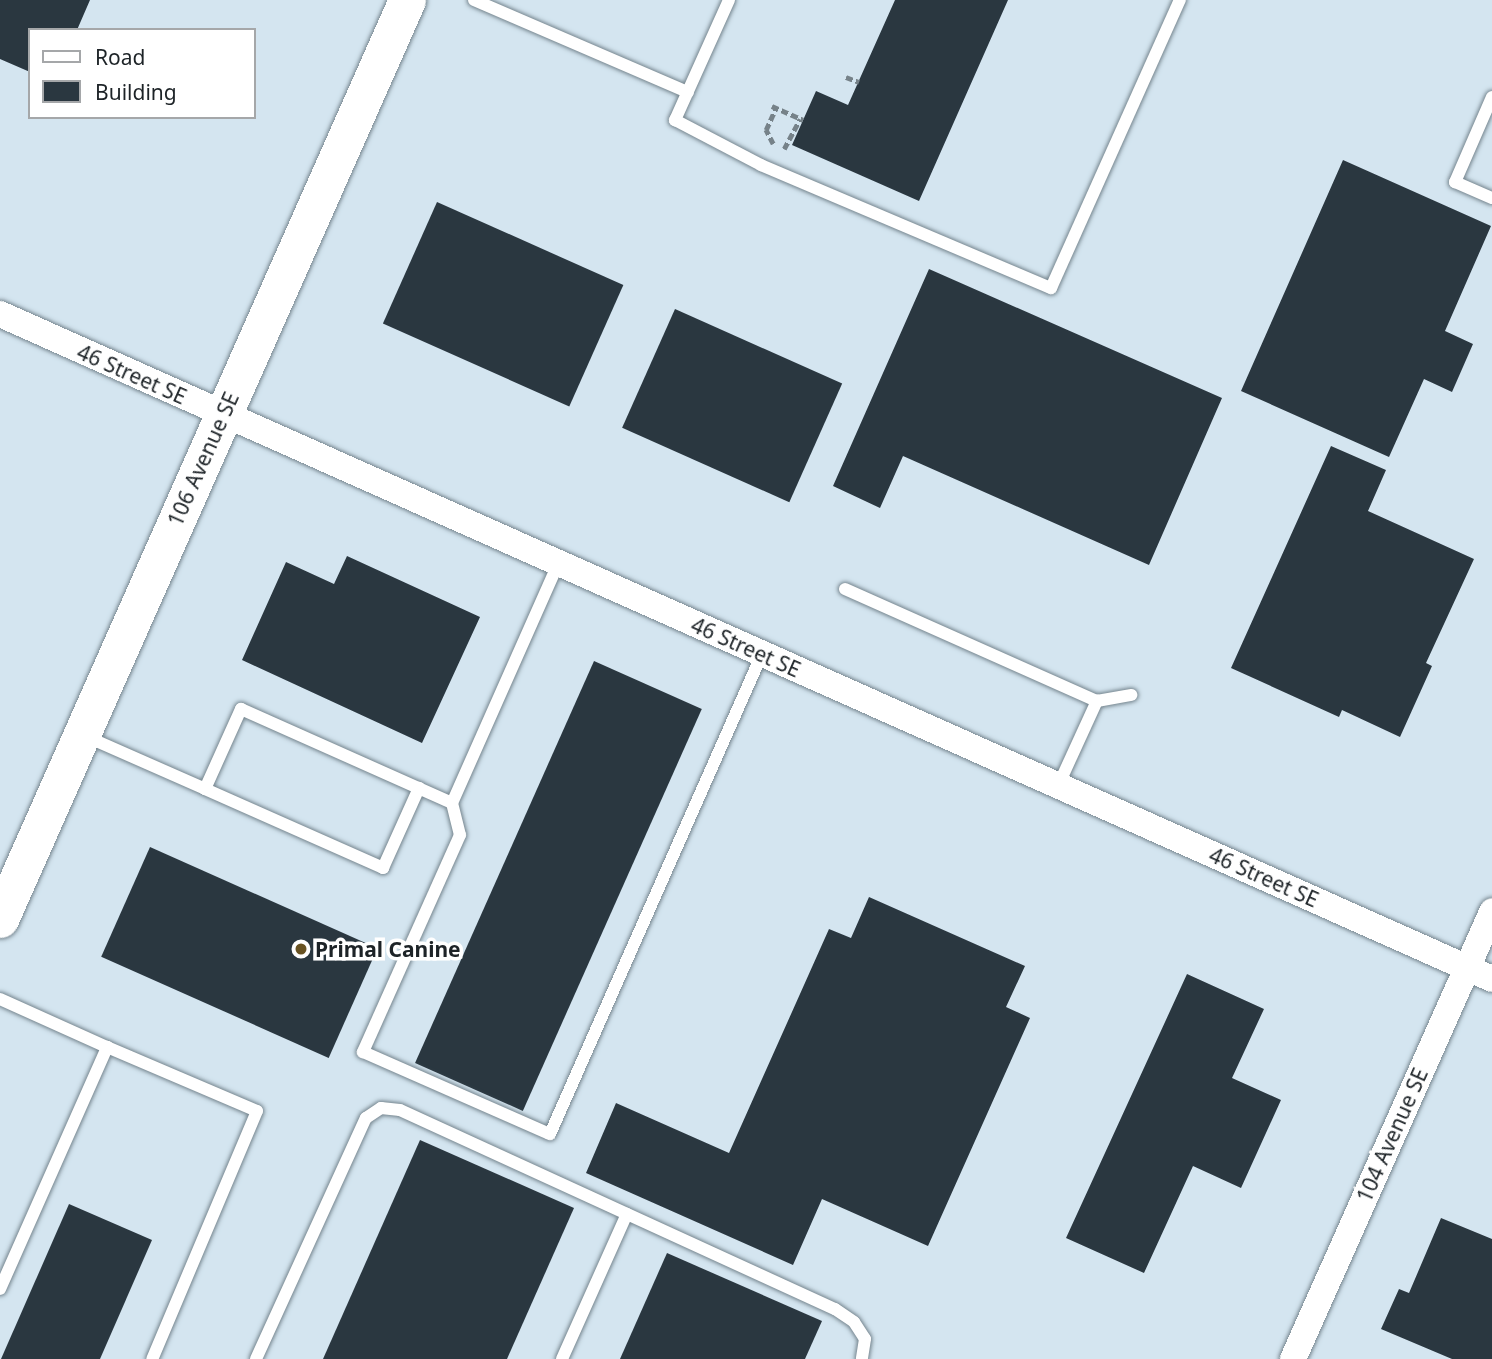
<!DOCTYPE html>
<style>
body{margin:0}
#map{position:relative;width:1492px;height:1359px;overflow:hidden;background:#d4e5f0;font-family:"Noto Sans",sans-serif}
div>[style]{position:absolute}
.building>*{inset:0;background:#2a3740;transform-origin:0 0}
.path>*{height:4.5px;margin-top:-2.25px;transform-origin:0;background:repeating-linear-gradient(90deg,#768289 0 7px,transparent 0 10.5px)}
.roads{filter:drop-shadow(0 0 2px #75858e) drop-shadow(0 0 2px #75858e)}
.lane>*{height:12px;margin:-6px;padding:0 6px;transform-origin:6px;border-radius:6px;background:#fff}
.street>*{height:26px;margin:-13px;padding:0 13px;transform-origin:13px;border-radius:13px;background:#fff}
.secondary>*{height:37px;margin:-18.5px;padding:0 18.5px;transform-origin:18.5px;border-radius:18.5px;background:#fff}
.dots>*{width:19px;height:19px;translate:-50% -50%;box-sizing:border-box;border:4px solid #fff;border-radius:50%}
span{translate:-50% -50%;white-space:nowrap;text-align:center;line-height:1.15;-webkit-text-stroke:7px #fff;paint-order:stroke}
.street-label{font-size:21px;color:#1d2327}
.poi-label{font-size:21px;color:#1d2327;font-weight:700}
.left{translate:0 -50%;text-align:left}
.legend{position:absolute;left:28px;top:28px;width:228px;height:91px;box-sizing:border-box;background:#fff;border:2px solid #a5a7a9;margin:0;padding:9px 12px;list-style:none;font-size:21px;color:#1d2327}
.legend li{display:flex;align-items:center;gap:14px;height:35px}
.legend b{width:35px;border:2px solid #a5a7a9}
</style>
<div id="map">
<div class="building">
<div style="clip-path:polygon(0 0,90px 0,77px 30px,30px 30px,30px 72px,0 59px)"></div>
<div style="clip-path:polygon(895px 0,1008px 0,919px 201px,792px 145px,816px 91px,848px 105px)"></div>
<div style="clip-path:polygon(1343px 160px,1491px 226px,1445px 331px,1473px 344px,1452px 392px,1424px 379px,1389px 457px,1241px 391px)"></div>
<div style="left:437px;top:202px;width:204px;height:133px;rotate:24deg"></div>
<div style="clip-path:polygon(929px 269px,1222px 398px,1149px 565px,903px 456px,880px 508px,833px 486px)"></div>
<div style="left:675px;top:309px;width:183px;height:130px;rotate:24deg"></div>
<div style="clip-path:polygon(1331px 446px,1386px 470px,1368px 511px,1474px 559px,1426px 663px,1432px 666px,1400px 737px,1342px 710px,1339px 717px,1231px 668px)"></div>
<div style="clip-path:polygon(347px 556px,480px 617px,422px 743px,242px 660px,286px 562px,334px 584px)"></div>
<div style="left:594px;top:661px;width:118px;height:440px;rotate:24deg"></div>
<div style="left:150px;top:847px;width:249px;height:120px;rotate:24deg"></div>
<div style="clip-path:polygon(869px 897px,1025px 966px,1006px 1007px,1030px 1018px,928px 1246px,822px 1199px,793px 1265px,586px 1173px,616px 1103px,729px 1153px,829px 929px,851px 938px)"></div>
<div style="clip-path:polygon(1187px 974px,1264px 1009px,1232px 1078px,1281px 1100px,1241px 1188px,1193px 1166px,1144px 1273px,1066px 1238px)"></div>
<div style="clip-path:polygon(420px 1140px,574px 1208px,507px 1359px,323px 1359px)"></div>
<div style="clip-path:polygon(69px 1204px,152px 1240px,100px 1359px,1px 1359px)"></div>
<div style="clip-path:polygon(1441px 1218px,1492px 1239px,1492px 1359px,1452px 1359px,1381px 1329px,1399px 1289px,1409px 1293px)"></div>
<div style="clip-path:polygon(667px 1253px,822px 1321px,805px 1359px,620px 1359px)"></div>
</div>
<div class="path">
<div style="left:846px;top:77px;width:14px;rotate:21deg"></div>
<div style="left:772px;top:106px;width:34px;rotate:24deg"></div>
<div style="left:773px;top:144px;width:16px;rotate:-117deg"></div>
<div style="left:766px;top:130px;width:24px;rotate:-66deg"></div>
<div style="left:784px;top:149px;width:34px;rotate:-62deg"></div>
</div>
<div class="roads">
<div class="lane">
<div style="left:474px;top:0;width:233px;rotate:23.3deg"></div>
<div style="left:729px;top:0;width:132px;rotate:114.2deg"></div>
<div style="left:675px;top:120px;width:97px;rotate:27.6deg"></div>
<div style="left:761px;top:165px;width:315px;rotate:23deg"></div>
<div style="left:1051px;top:288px;width:316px;rotate:-65.9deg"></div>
<div style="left:1492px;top:97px;width:93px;rotate:113.5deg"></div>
<div style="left:1455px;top:182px;width:40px;rotate:23.4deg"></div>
<div style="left:558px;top:564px;width:261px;rotate:113.9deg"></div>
<div style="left:452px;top:803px;width:33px;rotate:76deg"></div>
<div style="left:460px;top:835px;width:238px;rotate:114.1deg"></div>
<div style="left:363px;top:1052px;width:204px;rotate:23.7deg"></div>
<div style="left:550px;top:1134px;width:525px;rotate:-66.17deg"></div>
<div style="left:845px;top:589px;width:276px;rotate:24deg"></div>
<div style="left:1097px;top:701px;width:35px;rotate:-10deg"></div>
<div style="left:85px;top:736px;width:131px;rotate:23.8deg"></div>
<div style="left:205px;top:789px;width:88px;rotate:-65.8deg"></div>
<div style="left:241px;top:709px;width:231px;rotate:24deg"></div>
<div style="left:1058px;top:786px;width:94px;rotate:-65.4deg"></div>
<div style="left:205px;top:789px;width:195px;rotate:23.9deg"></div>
<div style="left:383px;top:868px;width:88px;rotate:-65.8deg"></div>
<div style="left:0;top:999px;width:117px;rotate:24.2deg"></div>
<div style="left:0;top:1289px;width:265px;rotate:-66.1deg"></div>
<div style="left:107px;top:1047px;width:163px;rotate:23.1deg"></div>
<div style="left:257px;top:1111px;width:269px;rotate:112.9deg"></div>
<div style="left:256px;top:1359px;width:265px;rotate:-65.5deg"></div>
<div style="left:366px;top:1118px;width:18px;rotate:-34deg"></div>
<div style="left:381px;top:1108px;width:19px;rotate:6deg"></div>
<div style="left:400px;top:1110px;width:478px;rotate:24.6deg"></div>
<div style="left:835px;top:1309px;width:23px;rotate:34deg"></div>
<div style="left:854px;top:1322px;width:20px;rotate:57deg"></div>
<div style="left:865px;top:1339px;width:20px;rotate:99deg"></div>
<div style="left:562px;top:1359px;width:159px;rotate:-65.9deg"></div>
</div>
<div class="street">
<div style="left:0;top:314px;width:1633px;rotate:24.02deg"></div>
<div style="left:1293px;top:1359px;width:490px;rotate:-66deg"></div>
</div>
<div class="secondary">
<div style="left:0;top:919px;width:1005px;rotate:-66.11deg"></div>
</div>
</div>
<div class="dots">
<div style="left:301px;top:949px;background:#685222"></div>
</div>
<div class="street-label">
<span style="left:132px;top:374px;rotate:24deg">46 Street SE</span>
<span style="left:203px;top:459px;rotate:-66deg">106 Avenue SE</span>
<span style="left:746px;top:647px;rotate:24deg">46 Street SE</span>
<span style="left:1264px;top:877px;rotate:24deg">46 Street SE</span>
<span style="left:1392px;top:1135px;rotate:-66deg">104 Avenue SE</span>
</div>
<div class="poi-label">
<span class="left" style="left:315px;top:949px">Primal Canine</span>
</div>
<ul class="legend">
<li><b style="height:9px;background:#fff"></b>Road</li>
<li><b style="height:19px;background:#2a3740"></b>Building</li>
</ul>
</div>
